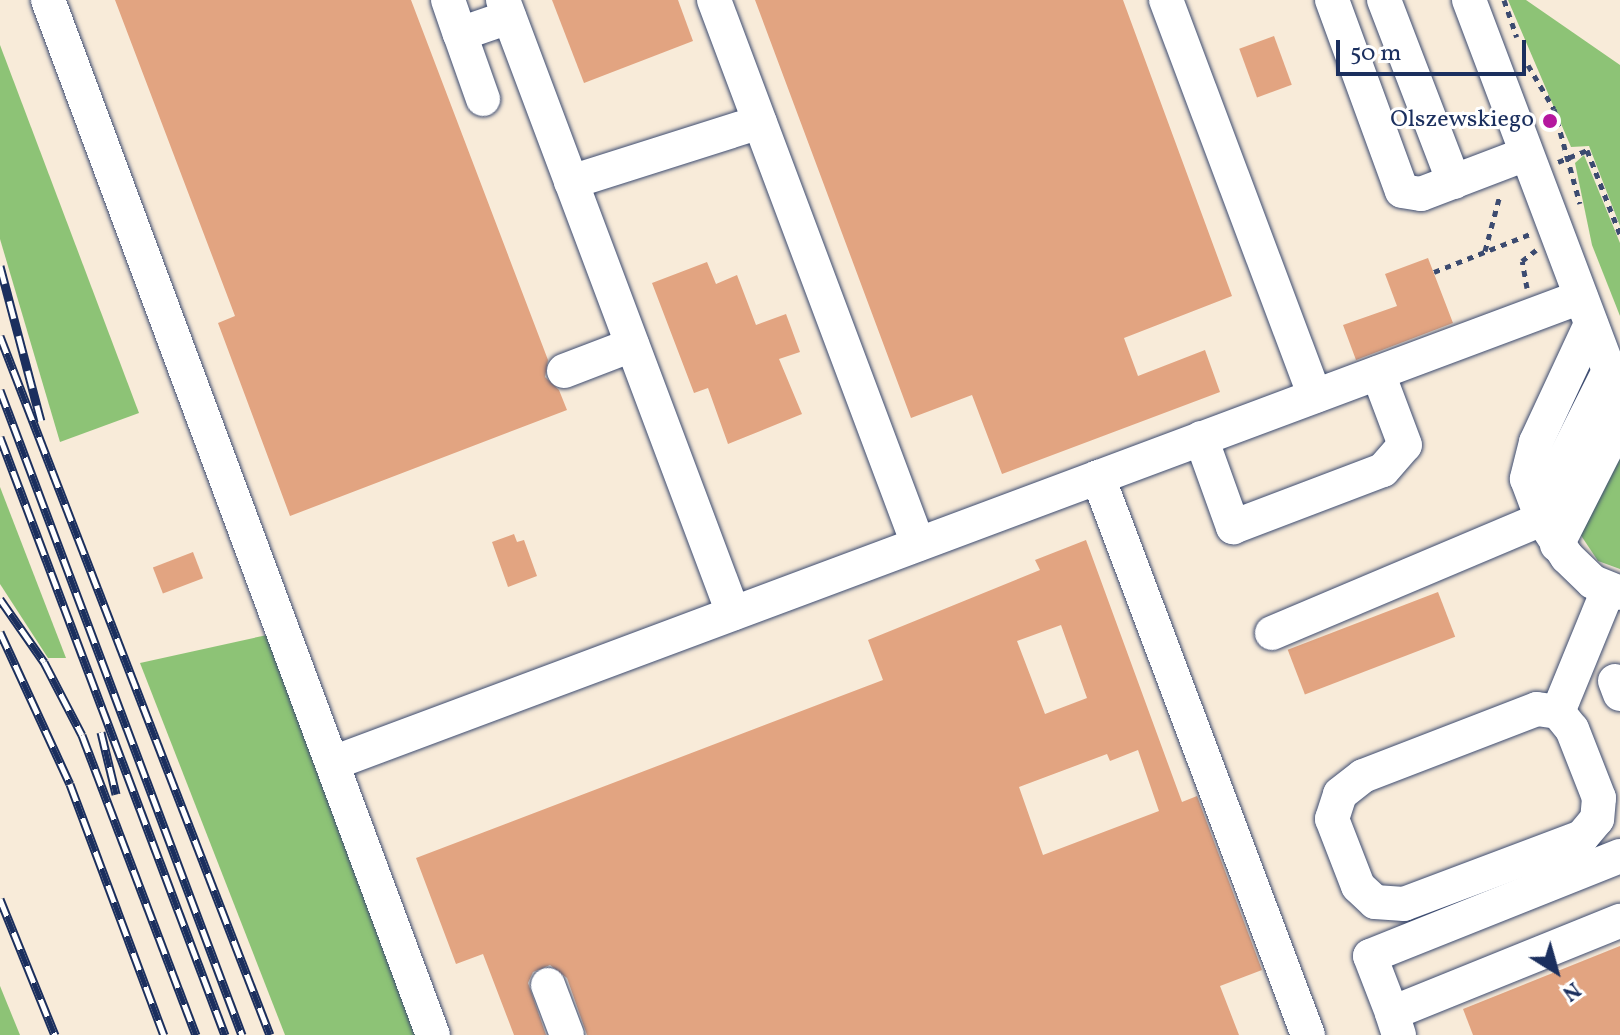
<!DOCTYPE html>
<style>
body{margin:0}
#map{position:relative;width:1620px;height:1035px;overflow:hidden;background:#f8ebd9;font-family:Vollkorn,serif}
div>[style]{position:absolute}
.green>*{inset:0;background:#8dc376}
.building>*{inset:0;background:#e2a481;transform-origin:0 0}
.path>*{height:5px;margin-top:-2.5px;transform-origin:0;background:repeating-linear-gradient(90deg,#3c4b70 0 6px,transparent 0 12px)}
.roads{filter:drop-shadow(0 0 2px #3c4b70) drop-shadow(0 0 2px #3c4b70)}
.minor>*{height:34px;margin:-17px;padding:0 17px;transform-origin:17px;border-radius:17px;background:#fff}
.rail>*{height:9px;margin-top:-4.5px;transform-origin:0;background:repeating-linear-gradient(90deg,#fff 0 18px,#1b2f5e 0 36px);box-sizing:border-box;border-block:2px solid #1b2f5e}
.dots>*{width:22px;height:22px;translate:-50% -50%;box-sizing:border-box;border:4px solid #fff;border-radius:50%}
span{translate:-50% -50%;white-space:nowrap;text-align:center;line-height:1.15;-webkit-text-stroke:6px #fff;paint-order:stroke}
.poi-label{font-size:24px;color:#1b2f5e}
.right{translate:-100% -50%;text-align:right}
.north{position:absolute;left:1516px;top:931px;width:80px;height:80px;-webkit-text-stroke:6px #fff;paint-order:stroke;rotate:143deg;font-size:22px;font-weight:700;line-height:32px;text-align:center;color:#1b2f5e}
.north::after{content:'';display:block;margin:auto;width:28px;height:36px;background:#1b2f5e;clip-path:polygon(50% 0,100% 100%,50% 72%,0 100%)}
.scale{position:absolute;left:1336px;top:40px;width:190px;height:36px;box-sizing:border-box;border:4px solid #1b2f5e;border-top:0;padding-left:10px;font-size:24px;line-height:28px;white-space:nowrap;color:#1b2f5e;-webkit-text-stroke:6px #fff;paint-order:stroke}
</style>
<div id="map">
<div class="green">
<div style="clip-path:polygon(1508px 0,1526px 0,1620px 65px,1620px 226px,1589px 146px,1571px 147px)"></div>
<div style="clip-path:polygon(0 45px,139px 413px,60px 442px,0 239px)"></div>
<div style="clip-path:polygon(1584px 155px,1620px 243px,1620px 316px,1592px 245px,1575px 163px)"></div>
<div style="clip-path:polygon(1614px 459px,1620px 460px,1620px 569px,1598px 561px,1580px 534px)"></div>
<div style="clip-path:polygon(0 487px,66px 658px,48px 658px,0 584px)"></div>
<div style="clip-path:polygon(267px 635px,417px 1035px,285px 1035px,140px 663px)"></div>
<div style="clip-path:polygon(0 986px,20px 1035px,0 1035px)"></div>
</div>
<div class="building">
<div style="clip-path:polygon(115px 0,411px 0,548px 360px,545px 377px,559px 390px,567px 410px,290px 516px,218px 323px,235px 316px)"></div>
<div style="clip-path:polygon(552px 0,678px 0,693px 41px,584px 83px)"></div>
<div style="clip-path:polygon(755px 0,1123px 0,1232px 296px,1124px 338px,1138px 376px,1205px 350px,1220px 392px,1002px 474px,972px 395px,911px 418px)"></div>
<div style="left:1274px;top:36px;width:52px;height:37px;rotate:70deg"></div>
<div style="clip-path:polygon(1428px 258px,1453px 323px,1356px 360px,1343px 325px,1397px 306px,1385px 274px)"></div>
<div style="clip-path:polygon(707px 262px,716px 284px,737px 275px,756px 325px,786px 314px,800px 352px,779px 359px,802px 414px,728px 444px,708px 388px,694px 393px,652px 283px)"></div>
<div style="clip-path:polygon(514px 534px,517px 542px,524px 540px,537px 576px,508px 587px,492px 542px)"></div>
<div style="clip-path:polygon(evenodd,1086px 540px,1182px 802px,1197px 796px,1262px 970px,1220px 986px,1239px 1035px,587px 1035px,567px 978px,550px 965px,533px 972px,528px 983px,546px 1035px,514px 1035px,483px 954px,456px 964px,416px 858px,883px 680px,868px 640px,1040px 570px,1035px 560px,1086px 540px,1061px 625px,1087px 698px,1045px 714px,1017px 641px,1061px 625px,1086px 540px,1138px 750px,1159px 811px,1043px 855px,1019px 787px,1107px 754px,1110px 761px,1138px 750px)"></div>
<div style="left:193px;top:552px;width:28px;height:43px;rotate:69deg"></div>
<div style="left:1438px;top:592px;width:48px;height:161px;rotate:69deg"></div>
<div style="clip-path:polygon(1620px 946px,1620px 1035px,1473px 1035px,1463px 1009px)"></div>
</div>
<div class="path">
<div style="left:1504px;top:0;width:39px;rotate:71deg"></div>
<div style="left:1528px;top:65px;width:51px;rotate:59.4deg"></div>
<div style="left:1554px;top:109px;width:98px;rotate:74.7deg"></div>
<div style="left:1558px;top:162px;width:31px;rotate:-22deg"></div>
<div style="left:1587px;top:150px;width:90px;rotate:68.6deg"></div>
<div style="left:1485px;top:251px;width:58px;rotate:-75deg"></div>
<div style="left:1434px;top:272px;width:103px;rotate:-21.6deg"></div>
<div style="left:1527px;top:288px;width:27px;rotate:-100deg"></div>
<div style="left:1522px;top:261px;width:18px;rotate:-38deg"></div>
</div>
<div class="roads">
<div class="minor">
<div style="left:48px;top:0;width:1104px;rotate:69.6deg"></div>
<div style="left:448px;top:0;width:36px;rotate:71deg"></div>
<div style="left:460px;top:34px;width:52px;rotate:-19.1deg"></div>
<div style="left:503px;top:0;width:655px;rotate:69.43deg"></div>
<div style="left:714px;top:0;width:581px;rotate:69.44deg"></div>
<div style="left:1166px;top:0;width:423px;rotate:69.4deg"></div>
<div style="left:1332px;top:0;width:203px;rotate:69.9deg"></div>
<div style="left:1402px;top:191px;width:19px;rotate:9deg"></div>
<div style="left:1421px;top:194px;width:112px;rotate:-20.9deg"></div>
<div style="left:1384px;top:0;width:195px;rotate:69deg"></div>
<div style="left:1469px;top:0;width:428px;rotate:69.3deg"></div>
<div style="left:460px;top:34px;width:69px;rotate:70.5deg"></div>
<div style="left:571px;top:182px;width:198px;rotate:-17.6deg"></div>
<div style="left:1591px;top:324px;width:130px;rotate:115deg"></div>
<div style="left:1536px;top:442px;width:38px;rotate:104deg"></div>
<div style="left:1527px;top:479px;width:43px;rotate:69.4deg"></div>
<div style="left:1542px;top:519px;width:45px;rotate:56.7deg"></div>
<div style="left:1567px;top:557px;width:36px;rotate:44deg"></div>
<div style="left:1593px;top:582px;width:29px;rotate:22deg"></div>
<div style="left:564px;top:371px;width:73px;rotate:-20.9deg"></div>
<div style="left:1201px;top:438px;width:95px;rotate:70.2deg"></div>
<div style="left:1233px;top:527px;width:160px;rotate:-20.8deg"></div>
<div style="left:1383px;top:470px;width:33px;rotate:-49deg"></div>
<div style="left:1405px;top:445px;width:77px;rotate:-110.6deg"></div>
<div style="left:1098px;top:477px;width:596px;rotate:69.38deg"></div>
<div style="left:1538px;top:512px;width:158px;rotate:-63.3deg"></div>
<div style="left:1557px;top:545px;width:139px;rotate:-63.1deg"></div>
<div style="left:1272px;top:633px;width:293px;rotate:-22.9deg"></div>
<div style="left:1615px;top:681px;width:14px;rotate:69deg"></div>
<div style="left:1558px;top:712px;width:22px;rotate:51deg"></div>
<div style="left:1572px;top:729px;width:74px;rotate:68.6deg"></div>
<div style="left:1599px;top:798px;width:21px;rotate:95deg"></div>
<div style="left:1597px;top:819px;width:23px;rotate:130deg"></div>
<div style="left:1582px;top:837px;width:190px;rotate:159.4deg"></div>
<div style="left:1404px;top:904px;width:29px;rotate:-176deg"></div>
<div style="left:1375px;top:902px;width:23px;rotate:-137deg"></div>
<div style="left:1358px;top:886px;width:72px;rotate:-111.2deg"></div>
<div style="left:1332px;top:819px;width:26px;rotate:-72deg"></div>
<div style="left:1340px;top:794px;width:29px;rotate:-38deg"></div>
<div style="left:1363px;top:776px;width:186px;rotate:-21.1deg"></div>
<div style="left:1537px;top:709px;width:21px;rotate:8deg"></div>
<div style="left:1558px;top:712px;width:132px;rotate:-67.7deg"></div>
<div style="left:333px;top:763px;width:1332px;rotate:-20.48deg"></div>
<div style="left:548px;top:985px;width:53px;rotate:69.2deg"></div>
<div style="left:1392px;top:1013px;width:61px;rotate:-111.1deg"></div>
<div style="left:1370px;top:956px;width:269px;rotate:-21.8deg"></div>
<div style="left:1399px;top:1035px;width:23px;rotate:-108deg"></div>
<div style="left:1392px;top:1013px;width:246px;rotate:-22deg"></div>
</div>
</div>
<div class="rail">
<div style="left:0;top:266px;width:160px;rotate:75.2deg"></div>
<div style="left:0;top:336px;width:749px;rotate:68.88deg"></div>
<div style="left:0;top:390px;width:689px;rotate:69.43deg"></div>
<div style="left:0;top:437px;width:639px;rotate:69.38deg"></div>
<div style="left:0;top:599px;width:77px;rotate:55.1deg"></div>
<div style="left:44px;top:662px;width:82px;rotate:62.5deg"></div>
<div style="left:82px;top:735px;width:321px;rotate:69.2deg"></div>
<div style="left:0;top:632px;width:167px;rotate:65.3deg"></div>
<div style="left:70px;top:784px;width:268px;rotate:69.5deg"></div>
<div style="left:101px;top:732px;width:64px;rotate:76.4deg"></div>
<div style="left:0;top:899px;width:147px;rotate:68deg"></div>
</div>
<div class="dots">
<div style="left:1550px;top:121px;background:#b5179e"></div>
</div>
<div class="poi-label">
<span class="right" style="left:1534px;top:121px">Olszewskiego</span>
</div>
<div class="north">N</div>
<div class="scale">50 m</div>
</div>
